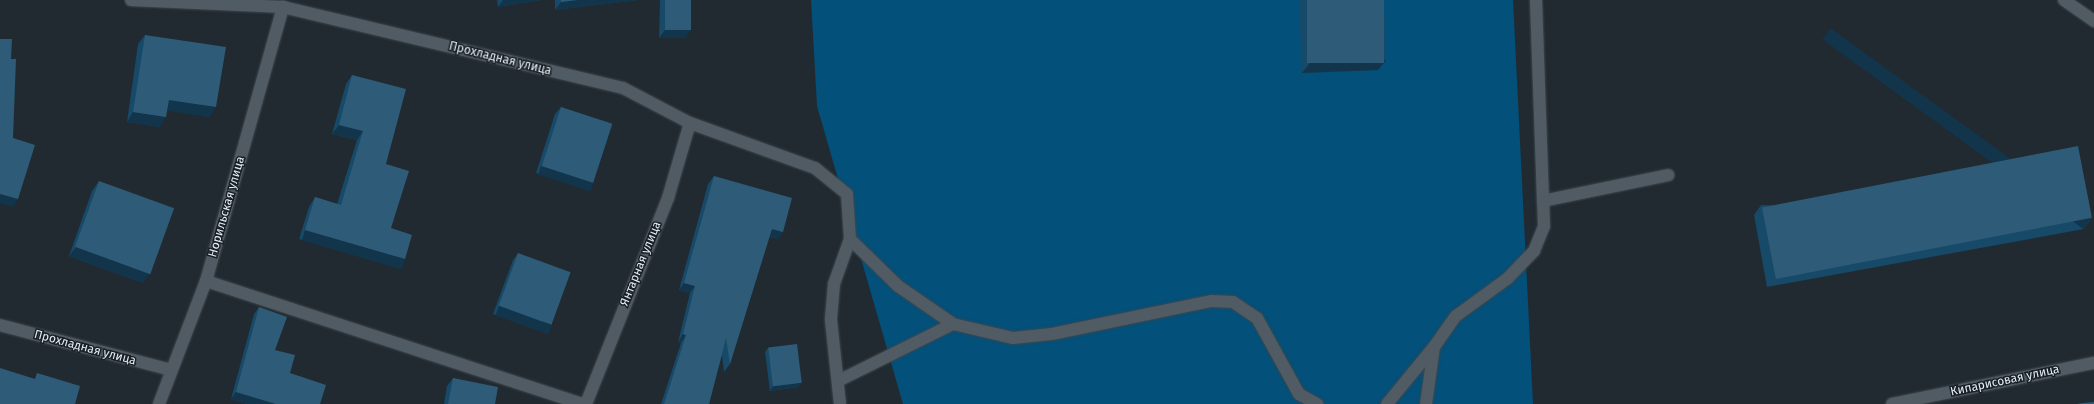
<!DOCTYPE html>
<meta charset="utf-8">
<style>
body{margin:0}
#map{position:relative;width:2094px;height:404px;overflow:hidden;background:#212a31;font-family:"Fira Sans",sans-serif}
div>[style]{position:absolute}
.green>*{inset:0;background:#03507a}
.roads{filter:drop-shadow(0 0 1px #3f464c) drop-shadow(0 0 1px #3f464c)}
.service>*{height:12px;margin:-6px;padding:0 6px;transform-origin:6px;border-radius:6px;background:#515b63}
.minor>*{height:12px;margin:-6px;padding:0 6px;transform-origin:6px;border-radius:6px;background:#515b63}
.wall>*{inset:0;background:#174968}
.shaded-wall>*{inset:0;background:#12354c;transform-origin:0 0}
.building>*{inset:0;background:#2e5b77;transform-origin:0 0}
span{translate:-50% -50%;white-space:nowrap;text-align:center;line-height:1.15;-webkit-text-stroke:3px #172027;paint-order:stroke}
.street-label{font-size:12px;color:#e5ebef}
</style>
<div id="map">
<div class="green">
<div style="clip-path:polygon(811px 0,1513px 0,1533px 404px,903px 404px,817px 106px)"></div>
</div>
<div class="roads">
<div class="service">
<div style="left:1536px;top:0;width:201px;rotate:88deg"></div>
<div style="left:1543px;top:201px;width:128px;rotate:-11.7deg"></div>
</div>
<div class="minor">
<div style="left:131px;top:0;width:152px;rotate:2.6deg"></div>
<div style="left:283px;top:7px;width:350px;rotate:13.4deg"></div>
<div style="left:623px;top:88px;width:76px;rotate:27.6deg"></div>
<div style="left:690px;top:123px;width:133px;rotate:19.8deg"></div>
<div style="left:815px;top:168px;width:41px;rotate:39.1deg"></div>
<div style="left:847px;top:194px;width:45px;rotate:86.2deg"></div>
<div style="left:850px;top:239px;width:48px;rotate:109.6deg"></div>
<div style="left:834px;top:284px;width:36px;rotate:95deg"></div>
<div style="left:831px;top:320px;width:84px;rotate:83.9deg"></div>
<div style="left:2064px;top:0;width:37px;rotate:35deg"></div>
<div style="left:850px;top:239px;width:67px;rotate:44.4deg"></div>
<div style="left:898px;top:286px;width:67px;rotate:34.6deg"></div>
<div style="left:953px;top:324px;width:62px;rotate:13.1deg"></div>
<div style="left:1013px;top:338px;width:39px;rotate:-6deg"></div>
<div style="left:1052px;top:334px;width:163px;rotate:-11.7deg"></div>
<div style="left:1212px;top:301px;width:21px;rotate:3deg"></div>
<div style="left:1233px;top:302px;width:29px;rotate:34deg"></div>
<div style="left:1257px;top:318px;width:87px;rotate:61.1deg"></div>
<div style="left:1299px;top:394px;width:21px;rotate:29deg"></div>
<div style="left:206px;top:281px;width:397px;rotate:18.1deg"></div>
<div style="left:0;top:325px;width:177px;rotate:14.7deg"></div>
<div style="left:838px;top:381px;width:128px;rotate:-26.4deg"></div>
<div style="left:159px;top:404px;width:132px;rotate:-69.1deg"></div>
<div style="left:206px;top:281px;width:285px;rotate:-74.3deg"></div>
<div style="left:586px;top:404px;width:222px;rotate:-68.3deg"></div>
<div style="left:668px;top:198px;width:78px;rotate:-73.7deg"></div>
<div style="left:1387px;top:404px;width:72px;rotate:-50.6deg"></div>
<div style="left:1426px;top:404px;width:58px;rotate:-82deg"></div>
<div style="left:1434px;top:347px;width:38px;rotate:-55deg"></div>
<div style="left:1456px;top:316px;width:63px;rotate:-36deg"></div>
<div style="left:1507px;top:279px;width:39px;rotate:-46deg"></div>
<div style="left:1534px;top:251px;width:27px;rotate:-68deg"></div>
<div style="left:1544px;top:226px;width:25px;rotate:-92deg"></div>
<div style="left:1892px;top:404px;width:206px;rotate:-11.5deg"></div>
</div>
</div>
<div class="wall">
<div style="clip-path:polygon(497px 0,541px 0,498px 7px)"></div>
<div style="clip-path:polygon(555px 0,638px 0,555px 10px)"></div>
<div style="clip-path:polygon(660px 0,691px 0,686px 38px,659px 38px)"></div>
<div style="clip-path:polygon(1299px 0,1384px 0,1386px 60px,1378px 70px,1302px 73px)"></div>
<div style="clip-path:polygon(145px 35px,210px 117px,167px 110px,160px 127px,127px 122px,138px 44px)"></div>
<div style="clip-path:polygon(352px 75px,386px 164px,391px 228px,398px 268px,299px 239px,309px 207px,315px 197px,337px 204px,357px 140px,332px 134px,346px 84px)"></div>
<div style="clip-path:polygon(561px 107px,593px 183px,587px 190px,536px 173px,555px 114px)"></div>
<div style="clip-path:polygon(714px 176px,783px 232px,778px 239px,769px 237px,730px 364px,724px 372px,722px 355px,709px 404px,661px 404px,681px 343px,678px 342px,690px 293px,679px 290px,708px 184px)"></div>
<div style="clip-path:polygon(99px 181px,143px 283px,69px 256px,92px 191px)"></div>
<div style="clip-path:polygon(1761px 205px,2092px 218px,2084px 229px,1767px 287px,1754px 215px)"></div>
<div style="clip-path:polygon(518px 253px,547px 333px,493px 314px,513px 260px)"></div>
<div style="clip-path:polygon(259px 307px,275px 350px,290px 373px,320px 404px,247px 404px,231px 399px,254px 314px)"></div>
<div style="clip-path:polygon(768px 348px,799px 387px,770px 391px,765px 352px)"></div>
<div style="clip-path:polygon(453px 378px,495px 404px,444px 404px,447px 386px)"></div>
</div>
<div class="shaded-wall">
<div style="clip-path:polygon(503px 0,541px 0,498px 7px)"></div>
<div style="clip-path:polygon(577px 0,638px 0,555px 10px,561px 2px)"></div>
<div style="clip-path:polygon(665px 30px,691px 30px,686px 38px,659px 38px)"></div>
<div style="clip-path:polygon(1386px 60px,1378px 70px,1302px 73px,1310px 63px)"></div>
<div style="clip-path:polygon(169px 100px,216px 107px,210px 117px,162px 110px)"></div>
<div style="clip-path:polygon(133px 112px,166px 117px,160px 127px,127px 122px)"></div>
<div style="clip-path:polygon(339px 125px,363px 131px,357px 140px,332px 134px)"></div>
<div style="left:541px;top:166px;width:55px;height:9px;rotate:18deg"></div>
<div style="clip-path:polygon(0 194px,18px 199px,13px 207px,0 203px)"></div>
<div style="left:2092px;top:218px;width:14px;height:323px;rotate:126deg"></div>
<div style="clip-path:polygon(772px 229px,783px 232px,778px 239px,767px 236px)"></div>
<div style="left:305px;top:230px;width:104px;height:11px;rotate:16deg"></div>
<div style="clip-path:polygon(76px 247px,150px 273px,143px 283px,69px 256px)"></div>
<div style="clip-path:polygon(684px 283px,695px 286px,690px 293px,679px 290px)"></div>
<div style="left:499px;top:306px;width:56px;height:10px;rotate:20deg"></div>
<div style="clip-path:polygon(683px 334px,686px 335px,681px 343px,678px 342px)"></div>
<div style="clip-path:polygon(802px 383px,799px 387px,770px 391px,773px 386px)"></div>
<div style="clip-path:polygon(236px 392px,276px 404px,247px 404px,231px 399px)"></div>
</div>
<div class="building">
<div style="clip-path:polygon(561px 0,577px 0,561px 2px)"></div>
<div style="left:665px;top:0;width:26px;height:30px"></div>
<div style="left:1307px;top:0;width:77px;height:63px"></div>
<div style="clip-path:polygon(145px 35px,226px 47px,216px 107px,169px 100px,166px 117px,133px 112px)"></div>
<div style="clip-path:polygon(0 39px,12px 39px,11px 59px,16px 59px,13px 138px,35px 145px,18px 199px,0 194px)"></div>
<div style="clip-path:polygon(352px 75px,406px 89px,386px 164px,409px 171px,391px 228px,412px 235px,405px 259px,305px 230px,315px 197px,341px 205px,363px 131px,339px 125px)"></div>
<div style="left:561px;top:107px;width:54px;height:62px;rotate:18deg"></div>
<div style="left:2078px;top:146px;width:73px;height:322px;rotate:79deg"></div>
<div style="clip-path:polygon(714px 176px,792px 198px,783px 232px,772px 229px,730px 364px,726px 338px,709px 404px,664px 404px,686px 335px,683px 334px,695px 286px,684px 283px)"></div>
<div style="left:99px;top:181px;width:80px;height:70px;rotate:20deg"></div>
<div style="left:518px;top:253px;width:56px;height:56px;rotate:20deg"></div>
<div style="clip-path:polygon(259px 307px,287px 317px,275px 350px,295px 355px,290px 373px,326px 385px,320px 404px,276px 404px,236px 392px)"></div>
<div style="left:797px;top:344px;width:39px;height:29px;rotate:83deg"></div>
<div style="clip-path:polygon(0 368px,35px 379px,37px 373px,80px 386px,75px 404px,0 404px)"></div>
<div style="clip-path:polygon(453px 378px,498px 387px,495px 404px,448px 404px)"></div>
<div style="clip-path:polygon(2094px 402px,2094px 404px,2077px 404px,2083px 403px)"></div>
</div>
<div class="street-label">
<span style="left:500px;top:59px;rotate:14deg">Прохладная улица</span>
<span style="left:227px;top:207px;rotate:-74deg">Норильская улица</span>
<span style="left:641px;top:264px;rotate:-68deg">Янтарная улица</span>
<span style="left:85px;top:348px;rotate:15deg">Прохладная улица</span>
<span style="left:2005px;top:381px;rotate:-12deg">Кипарисовая улица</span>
</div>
</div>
